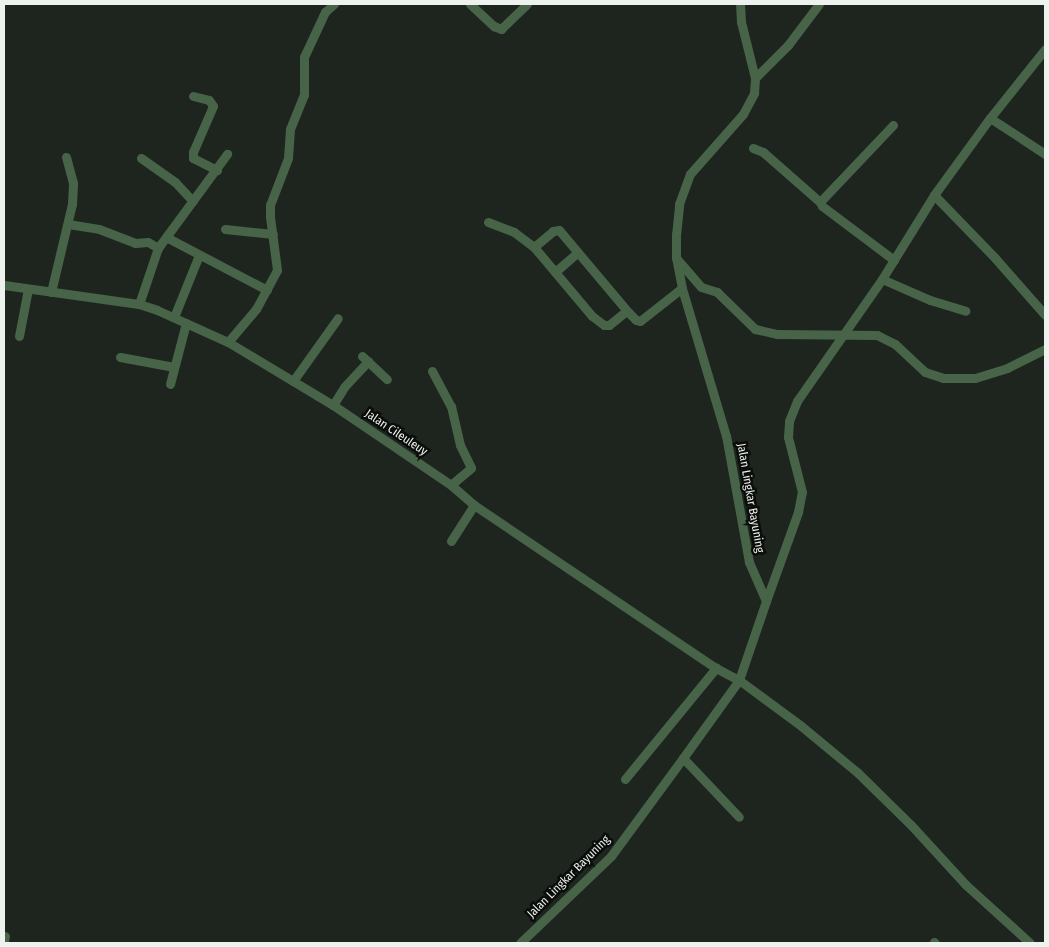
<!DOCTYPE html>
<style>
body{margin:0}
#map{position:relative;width:1049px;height:947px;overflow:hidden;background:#1e251e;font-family:"Fira Sans Condensed",sans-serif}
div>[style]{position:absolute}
.minor>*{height:9px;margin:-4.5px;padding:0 4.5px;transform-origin:4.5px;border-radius:4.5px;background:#476448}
span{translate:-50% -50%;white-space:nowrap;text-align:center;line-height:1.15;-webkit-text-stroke:5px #0a0d0a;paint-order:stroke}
.street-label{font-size:12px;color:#edf2ee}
.frame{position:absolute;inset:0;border:5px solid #edf2ee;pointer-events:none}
</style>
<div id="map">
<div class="minor">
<div style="left:470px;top:4px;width:33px;rotate:43deg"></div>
<div style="left:494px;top:26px;width:8px;rotate:23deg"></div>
<div style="left:501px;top:29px;width:36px;rotate:-44deg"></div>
<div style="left:755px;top:78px;width:47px;rotate:-45deg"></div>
<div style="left:788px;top:45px;width:51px;rotate:-52.9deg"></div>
<div style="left:193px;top:96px;width:16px;rotate:14deg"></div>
<div style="left:209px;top:100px;width:7px;rotate:56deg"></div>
<div style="left:213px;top:106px;width:50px;rotate:113.5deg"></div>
<div style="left:193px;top:152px;width:6px;rotate:90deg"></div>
<div style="left:193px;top:158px;width:27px;rotate:27deg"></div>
<div style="left:990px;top:118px;width:66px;rotate:33.2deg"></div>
<div style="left:893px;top:125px;width:106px;rotate:133.5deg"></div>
<div style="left:820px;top:202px;width:4px;rotate:63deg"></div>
<div style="left:822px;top:206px;width:90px;rotate:36.9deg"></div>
<div style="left:753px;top:148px;width:11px;rotate:22deg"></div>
<div style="left:763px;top:152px;width:76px;rotate:41.3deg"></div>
<div style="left:141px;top:158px;width:42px;rotate:35.2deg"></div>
<div style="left:175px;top:182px;width:26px;rotate:47deg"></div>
<div style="left:934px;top:195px;width:88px;rotate:45.9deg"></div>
<div style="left:995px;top:258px;width:76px;rotate:48.7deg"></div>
<div style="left:488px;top:222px;width:28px;rotate:21deg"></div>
<div style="left:514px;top:232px;width:25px;rotate:37deg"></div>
<div style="left:534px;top:247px;width:90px;rotate:50deg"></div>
<div style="left:592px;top:316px;width:15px;rotate:37deg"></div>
<div style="left:604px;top:325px;width:5px"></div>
<div style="left:609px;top:325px;width:21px;rotate:-39deg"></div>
<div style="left:625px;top:312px;width:3px"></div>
<div style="left:628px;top:312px;width:11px;rotate:45deg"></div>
<div style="left:636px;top:320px;width:4px;rotate:14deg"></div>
<div style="left:640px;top:321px;width:53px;rotate:-38.2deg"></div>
<div style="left:68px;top:224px;width:31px;rotate:9deg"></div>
<div style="left:99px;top:229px;width:39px;rotate:21deg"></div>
<div style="left:135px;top:243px;width:13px;rotate:-4deg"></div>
<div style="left:148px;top:242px;width:12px;rotate:31deg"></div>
<div style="left:225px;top:229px;width:48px;rotate:5.9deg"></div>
<div style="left:166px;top:237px;width:114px;rotate:27.7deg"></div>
<div style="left:534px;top:247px;width:25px;rotate:-40deg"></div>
<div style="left:553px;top:231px;width:6px;rotate:-9deg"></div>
<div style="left:559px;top:230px;width:107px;rotate:49.9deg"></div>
<div style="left:676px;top:258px;width:38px;rotate:49deg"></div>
<div style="left:701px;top:287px;width:17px;rotate:17deg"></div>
<div style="left:717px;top:292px;width:53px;rotate:44.2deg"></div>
<div style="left:755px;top:329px;width:23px;rotate:13deg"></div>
<div style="left:777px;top:334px;width:100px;rotate:0.6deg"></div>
<div style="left:877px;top:335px;width:20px;rotate:27deg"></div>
<div style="left:895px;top:344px;width:41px;rotate:43deg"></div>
<div style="left:925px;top:372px;width:19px;rotate:18deg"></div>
<div style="left:943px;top:378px;width:32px"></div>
<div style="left:975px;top:378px;width:34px;rotate:-17deg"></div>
<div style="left:1007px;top:368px;width:42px;rotate:-26.6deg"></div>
<div style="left:555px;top:272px;width:30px;rotate:-41deg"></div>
<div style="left:882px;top:279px;width:52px;rotate:23.6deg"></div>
<div style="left:930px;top:300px;width:37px;rotate:17deg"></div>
<div style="left:4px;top:285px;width:136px;rotate:8deg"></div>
<div style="left:139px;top:304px;width:19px;rotate:18deg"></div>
<div style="left:157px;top:310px;width:78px;rotate:24.3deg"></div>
<div style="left:228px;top:342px;width:122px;rotate:31deg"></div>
<div style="left:333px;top:405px;width:143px;rotate:34.1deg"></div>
<div style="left:451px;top:485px;width:30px;rotate:41deg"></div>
<div style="left:474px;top:505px;width:292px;rotate:34deg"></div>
<div style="left:716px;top:668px;width:26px;rotate:28deg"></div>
<div style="left:739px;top:680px;width:76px;rotate:36.4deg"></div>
<div style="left:800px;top:725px;width:75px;rotate:39.6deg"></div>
<div style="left:858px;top:773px;width:74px;rotate:44.5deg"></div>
<div style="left:911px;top:825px;width:81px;rotate:47.5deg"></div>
<div style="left:966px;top:885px;width:86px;rotate:42.2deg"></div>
<div style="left:51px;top:292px;width:90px;rotate:-76.6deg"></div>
<div style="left:72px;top:204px;width:21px;rotate:-87deg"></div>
<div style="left:73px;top:183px;width:27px;rotate:-105deg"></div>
<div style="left:139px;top:304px;width:59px;rotate:-71.3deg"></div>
<div style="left:158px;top:248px;width:117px;rotate:-53.7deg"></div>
<div style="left:174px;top:317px;width:67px;rotate:-68deg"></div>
<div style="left:19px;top:336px;width:48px;rotate:-79.2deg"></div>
<div style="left:228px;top:342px;width:43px;rotate:-49.7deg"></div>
<div style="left:256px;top:309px;width:44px;rotate:-61.7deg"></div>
<div style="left:277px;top:270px;width:53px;rotate:-97.5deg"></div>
<div style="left:270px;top:217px;width:12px;rotate:-90deg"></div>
<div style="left:270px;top:205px;width:50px;rotate:-69deg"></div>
<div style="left:288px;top:158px;width:29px;rotate:-86deg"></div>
<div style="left:290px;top:129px;width:37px;rotate:-68deg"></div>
<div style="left:304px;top:95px;width:38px;rotate:-90deg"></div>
<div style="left:304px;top:57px;width:50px;rotate:-65deg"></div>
<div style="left:325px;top:12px;width:12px;rotate:-42deg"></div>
<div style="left:362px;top:356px;width:34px;rotate:43deg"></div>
<div style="left:120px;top:357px;width:55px;rotate:10.5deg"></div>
<div style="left:432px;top:371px;width:40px;rotate:62deg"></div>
<div style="left:451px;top:406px;width:40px;rotate:77deg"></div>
<div style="left:460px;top:445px;width:25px;rotate:64deg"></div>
<div style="left:471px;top:468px;width:26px;rotate:140deg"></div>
<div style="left:293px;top:381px;width:77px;rotate:-54.5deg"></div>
<div style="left:170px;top:384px;width:63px;rotate:-75.3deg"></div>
<div style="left:333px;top:405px;width:22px;rotate:-58deg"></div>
<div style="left:345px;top:386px;width:34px;rotate:-47deg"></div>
<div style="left:451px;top:541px;width:43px;rotate:-57.4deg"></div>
<div style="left:766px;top:601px;width:95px;rotate:-70.2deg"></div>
<div style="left:798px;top:512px;width:20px;rotate:-79deg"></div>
<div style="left:802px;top:492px;width:57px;rotate:-104.3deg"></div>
<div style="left:788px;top:437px;width:16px;rotate:-86deg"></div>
<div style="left:789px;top:421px;width:22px;rotate:-68deg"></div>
<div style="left:797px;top:401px;width:149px;rotate:-55.1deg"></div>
<div style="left:882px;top:279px;width:99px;rotate:-58.2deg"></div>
<div style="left:934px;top:195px;width:95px;rotate:-54deg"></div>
<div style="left:990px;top:118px;width:88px;rotate:-51.4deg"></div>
<div style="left:683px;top:758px;width:81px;rotate:46.5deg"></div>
<div style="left:625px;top:779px;width:144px;rotate:-50.7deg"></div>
<div style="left:4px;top:941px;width:5px;rotate:-79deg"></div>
<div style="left:934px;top:942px;width:1px;rotate:45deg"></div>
<div style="left:520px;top:943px;width:126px;rotate:-43.7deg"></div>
<div style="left:611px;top:856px;width:122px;rotate:-53.7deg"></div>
<div style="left:683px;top:758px;width:96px;rotate:-54.3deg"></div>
<div style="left:739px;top:680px;width:83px;rotate:-71.1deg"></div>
<div style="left:766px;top:601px;width:43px;rotate:-113.6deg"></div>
<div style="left:749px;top:562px;width:128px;rotate:-100.3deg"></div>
<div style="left:726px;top:436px;width:154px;rotate:-106.6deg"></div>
<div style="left:682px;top:288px;width:32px;rotate:-101deg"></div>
<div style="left:676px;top:257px;width:22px;rotate:-90deg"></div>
<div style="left:676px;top:235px;width:31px;rotate:-84deg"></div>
<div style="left:679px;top:204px;width:32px;rotate:-70deg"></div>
<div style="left:690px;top:174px;width:80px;rotate:-48.5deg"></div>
<div style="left:743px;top:114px;width:24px;rotate:-62deg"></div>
<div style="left:754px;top:93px;width:15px;rotate:-86deg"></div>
<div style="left:755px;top:78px;width:58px;rotate:-104deg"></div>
<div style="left:741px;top:22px;width:18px;rotate:-93deg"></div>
</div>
<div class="street-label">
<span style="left:396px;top:433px;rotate:34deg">Jalan Cileuleuy</span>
<span style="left:750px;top:498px;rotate:80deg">Jalan Lingkar Bayuning</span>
<span style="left:569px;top:877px;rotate:-45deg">Jalan Lingkar Bayuning</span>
</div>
<div class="frame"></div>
</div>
